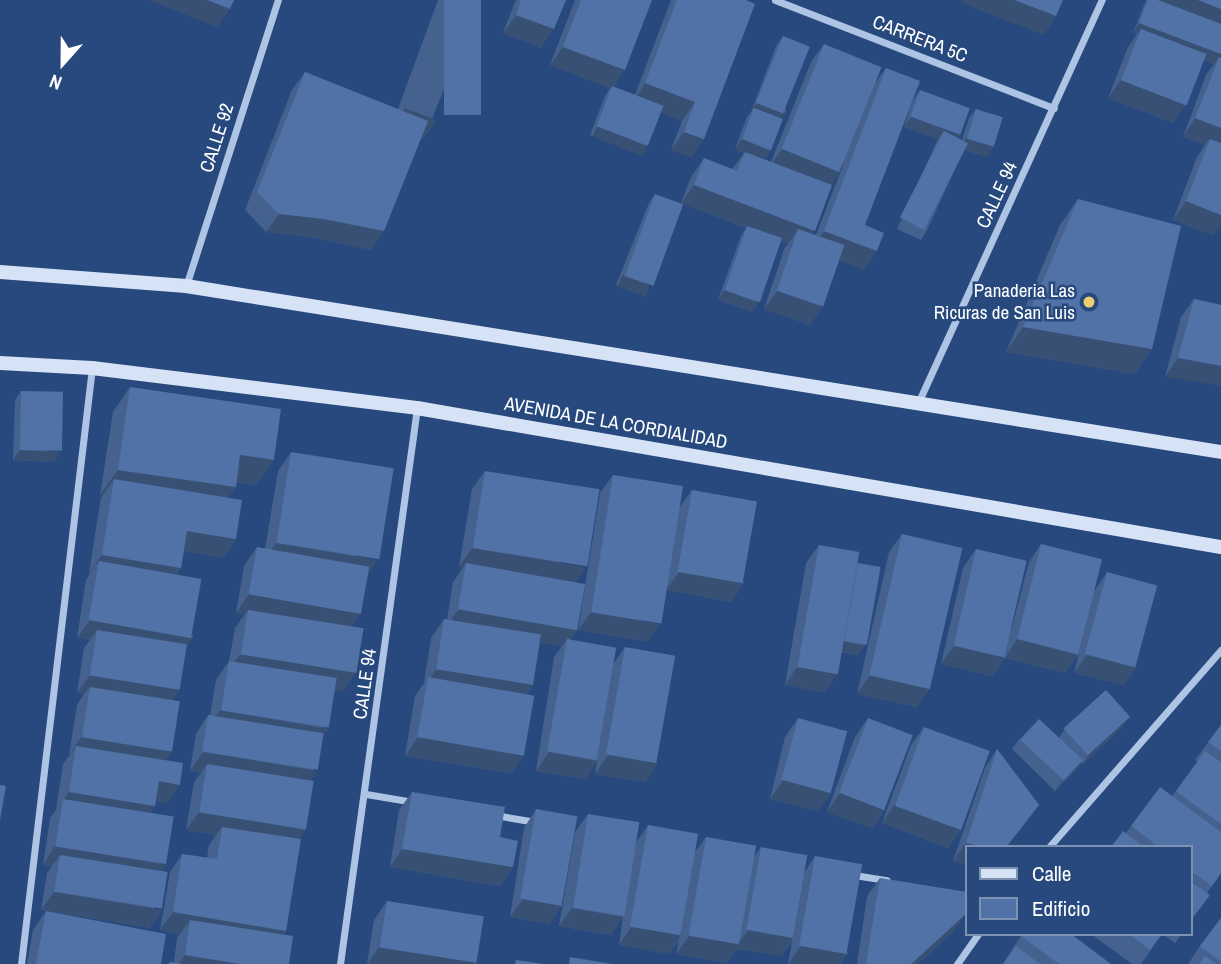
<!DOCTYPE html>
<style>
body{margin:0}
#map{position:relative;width:1221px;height:964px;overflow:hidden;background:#27497d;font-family:"Archivo Narrow",sans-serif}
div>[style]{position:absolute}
.minor>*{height:7px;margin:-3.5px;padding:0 3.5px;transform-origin:3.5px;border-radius:3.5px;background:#adc4e5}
.secondary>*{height:14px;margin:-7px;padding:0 7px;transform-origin:7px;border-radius:7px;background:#d6e2f5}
.wall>*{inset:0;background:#45628f}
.shaded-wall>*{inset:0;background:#385074;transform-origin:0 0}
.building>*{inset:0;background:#5072a6;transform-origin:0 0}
.dots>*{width:19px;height:19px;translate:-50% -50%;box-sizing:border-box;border:4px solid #27497d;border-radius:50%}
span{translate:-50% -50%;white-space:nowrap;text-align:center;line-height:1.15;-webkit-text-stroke:5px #27497d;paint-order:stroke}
.street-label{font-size:19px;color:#fff}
.poi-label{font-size:19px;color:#fff}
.right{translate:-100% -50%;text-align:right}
.legend{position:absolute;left:965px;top:845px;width:228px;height:91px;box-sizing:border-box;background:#27497d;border:2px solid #7d92b1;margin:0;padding:9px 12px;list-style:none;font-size:21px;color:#fff}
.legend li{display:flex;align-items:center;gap:14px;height:35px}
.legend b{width:35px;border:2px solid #7d92b1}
.north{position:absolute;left:28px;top:28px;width:70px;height:70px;-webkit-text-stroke:5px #27497d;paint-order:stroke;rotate:201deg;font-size:19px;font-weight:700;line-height:28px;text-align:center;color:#fff}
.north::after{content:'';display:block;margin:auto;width:24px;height:32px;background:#fff;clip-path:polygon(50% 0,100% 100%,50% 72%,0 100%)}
</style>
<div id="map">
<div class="minor">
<div style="left:775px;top:0;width:299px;rotate:21.2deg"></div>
<div style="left:186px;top:286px;width:300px;rotate:-72.2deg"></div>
<div style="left:918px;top:403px;width:443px;rotate:-65.5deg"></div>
<div style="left:366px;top:794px;width:49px;rotate:9.5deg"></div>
<div style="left:495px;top:815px;width:41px;rotate:9.9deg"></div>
<div style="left:1049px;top:847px;width:262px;rotate:-48.9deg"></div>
<div style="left:854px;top:875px;width:33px;rotate:9deg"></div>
<div style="left:21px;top:964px;width:600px;rotate:-83.21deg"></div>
<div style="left:340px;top:964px;width:561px;rotate:-82.12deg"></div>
<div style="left:957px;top:964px;width:37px;rotate:-55deg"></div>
</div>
<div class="secondary">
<div style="left:0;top:272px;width:187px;rotate:4.3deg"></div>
<div style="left:186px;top:286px;width:1048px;rotate:9.11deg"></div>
<div style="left:0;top:363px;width:92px;rotate:3.1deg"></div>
<div style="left:92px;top:368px;width:327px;rotate:7deg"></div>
<div style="left:417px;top:408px;width:816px;rotate:9.81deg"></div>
</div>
<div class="wall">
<div style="clip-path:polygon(438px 0,481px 0,424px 138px,421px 138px,371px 250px,311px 237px,266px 232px,245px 210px,292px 90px,305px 72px,398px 109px)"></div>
<div style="clip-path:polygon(516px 0,566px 0,541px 48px,503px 33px)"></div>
<div style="clip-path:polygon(575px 0,652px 0,614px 87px,635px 95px,671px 0,746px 0,704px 139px,691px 157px,671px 150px,682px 121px,660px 112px,640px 155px,590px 135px,605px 96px,610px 88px,550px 65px)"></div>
<div style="clip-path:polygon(1146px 0,1221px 0,1213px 235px,1173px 220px,1197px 157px,1205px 145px,1183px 137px,1206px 75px,1214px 64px,1203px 60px,1173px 123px,1108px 98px,1128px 47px,1137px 34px,1133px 33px)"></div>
<div style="clip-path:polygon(evenodd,783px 36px,786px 113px,782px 118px,770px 151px,764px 159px,771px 162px,811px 62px,824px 44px,876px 82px,886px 68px,865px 225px,864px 270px,839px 260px,810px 325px,764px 309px,785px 247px,788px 244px,781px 241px,752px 312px,718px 300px,741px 236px,746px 228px,681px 203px,691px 177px,704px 158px,732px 169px,744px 153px,735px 149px,747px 117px,751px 112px,776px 46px,783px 36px,844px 163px,816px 235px,812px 234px,831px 185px,844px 163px)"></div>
<div style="clip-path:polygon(920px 90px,960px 135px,958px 138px,962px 140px,969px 118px,976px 109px,987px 157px,964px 150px,927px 230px,921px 240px,897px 229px,938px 139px,904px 127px,913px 100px)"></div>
<div style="clip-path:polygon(655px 194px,644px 296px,616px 285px,649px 203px)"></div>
<div style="clip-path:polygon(1078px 199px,1152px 349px,1134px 374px,1006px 352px,1060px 225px)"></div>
<div style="clip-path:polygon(1194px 299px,1221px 305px,1165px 377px,1181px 317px)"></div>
<div style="clip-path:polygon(130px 387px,256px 485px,236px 482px,236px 487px,228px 497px,236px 539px,223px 558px,184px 551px,181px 568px,177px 574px,193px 637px,187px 645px,173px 700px,166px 760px,180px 785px,167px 803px,156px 801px,155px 806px,150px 813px,163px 872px,150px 928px,41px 910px,47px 873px,52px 866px,43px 865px,50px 818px,56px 810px,63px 764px,70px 755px,69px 755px,77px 705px,84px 694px,77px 693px,84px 648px,90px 640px,77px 638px,86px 580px,90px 573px,89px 573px,101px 497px,103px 496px,100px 495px,113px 412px)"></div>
<div style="clip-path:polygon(21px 391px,54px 462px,13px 460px,15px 400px)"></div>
<div style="clip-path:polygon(291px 452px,368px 575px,351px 627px,355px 673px,343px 691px,335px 690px,311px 780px,305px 830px,299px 839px,286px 931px,284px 934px,289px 964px,168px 964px,170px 962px,174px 962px,177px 938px,180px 934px,160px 930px,170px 872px,182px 854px,207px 858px,209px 845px,216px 835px,186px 830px,194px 782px,201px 773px,190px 771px,196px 734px,208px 715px,210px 715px,216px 680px,229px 661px,235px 628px,245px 614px,236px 613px,244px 566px,257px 547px,265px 549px,278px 471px)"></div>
<div style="clip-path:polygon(485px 471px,576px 582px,578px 628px,570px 640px,614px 663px,625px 647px,646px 782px,595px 774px,597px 761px,585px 779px,536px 771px,554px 657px,562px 646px,540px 642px,533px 685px,527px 694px,524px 755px,511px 773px,405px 756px,415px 696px,424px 683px,431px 638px,444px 619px,447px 620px,453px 582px,463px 567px,459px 567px,472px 489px)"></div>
<div style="clip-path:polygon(613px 475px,647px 642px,578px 630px,600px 493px)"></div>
<div style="clip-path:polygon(692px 490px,744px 583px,731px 602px,666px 590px,679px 508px)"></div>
<div style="clip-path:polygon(902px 534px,917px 707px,857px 694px,889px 552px)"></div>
<div style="clip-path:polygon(1041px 544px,1095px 590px,1107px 572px,1124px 685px,1074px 673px,1090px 608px,1078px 655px,1065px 673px,1005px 658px,992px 676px,941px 664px,963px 568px,976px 549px,1011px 631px,1029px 562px)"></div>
<div style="clip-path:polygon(819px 545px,856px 566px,858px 563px,865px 646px,858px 655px,841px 652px,837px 674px,824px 692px,785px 685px,806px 563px)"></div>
<div style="clip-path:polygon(798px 718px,831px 793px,818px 811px,770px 799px,785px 737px)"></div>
<div style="clip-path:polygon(868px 718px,885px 810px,872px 828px,827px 812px,855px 737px)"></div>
<div style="clip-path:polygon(1221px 725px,1221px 873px,1207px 893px,1191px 921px,1191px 847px,1111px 847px,1126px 833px,1131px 826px,1172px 796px,1198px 762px,1195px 760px)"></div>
<div style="clip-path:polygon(1123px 726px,1083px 764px,1081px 763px,1076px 770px,1055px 791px,1012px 749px,1019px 739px,1059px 738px,1065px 729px)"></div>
<div style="clip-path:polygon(924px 727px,961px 830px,948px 848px,882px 823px,911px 745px)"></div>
<div style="clip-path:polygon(997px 749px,1039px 805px,1007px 847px,967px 847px,967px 864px,953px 861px,985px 768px)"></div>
<div style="clip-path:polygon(412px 792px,500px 837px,513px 867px,500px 886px,390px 867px,399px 810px)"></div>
<div style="clip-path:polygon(536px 809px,550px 924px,510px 917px,524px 828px)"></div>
<div style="clip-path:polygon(588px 814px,636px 843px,648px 825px,695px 852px,706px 837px,754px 857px,761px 847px,804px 873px,815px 856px,848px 954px,840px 964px,788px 964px,792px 941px,781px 956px,737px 949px,727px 963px,676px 954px,679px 940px,669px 954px,619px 945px,623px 917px,611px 935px,559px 926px,575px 832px)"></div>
<div style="clip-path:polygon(880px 878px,953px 932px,918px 964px,857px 964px,867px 896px)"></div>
<div style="clip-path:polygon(387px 901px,477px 962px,476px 964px,367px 964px,374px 920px)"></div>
<div style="clip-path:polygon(46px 911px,161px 964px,27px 964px,33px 930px)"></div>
<div style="clip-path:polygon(1221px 918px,1221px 964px,1188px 964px,1200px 946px)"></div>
<div style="clip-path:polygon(1022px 934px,1111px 964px,1003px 964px)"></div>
<div style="clip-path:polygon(1091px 934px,1162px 934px,1141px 964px,1132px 964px)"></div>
<div style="clip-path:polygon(1163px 934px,1182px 934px,1175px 943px)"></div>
</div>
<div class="shaded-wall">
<div style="clip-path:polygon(148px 0,207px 0,230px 9px,217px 27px)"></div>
<div style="clip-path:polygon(963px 0,1014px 0,1056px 16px,1044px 35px,961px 3px)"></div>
<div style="clip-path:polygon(1148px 0,1198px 0,1221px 9px,1221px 32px)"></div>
<div style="clip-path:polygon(516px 15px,554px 29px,541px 48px,503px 33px)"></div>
<div style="clip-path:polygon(1139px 23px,1221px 54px,1221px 64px,1219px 57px,1214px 64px,1138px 35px,1141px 29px,1137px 34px,1133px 33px)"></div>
<div style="clip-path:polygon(563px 47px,625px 70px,612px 89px,550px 65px)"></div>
<div style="clip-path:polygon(1121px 80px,1186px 105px,1173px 123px,1108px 98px)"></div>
<div style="clip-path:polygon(645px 83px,695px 102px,682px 121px,633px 102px)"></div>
<div style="clip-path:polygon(757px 103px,786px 113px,779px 123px,753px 108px)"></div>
<div style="clip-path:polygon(405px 108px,437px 120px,424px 138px,392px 126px)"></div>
<div style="clip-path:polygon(911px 117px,960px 135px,953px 145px,944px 131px,938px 139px,904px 127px)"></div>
<div style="clip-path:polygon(1195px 118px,1221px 128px,1221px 152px,1210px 139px,1205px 145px,1183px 137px)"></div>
<div style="left:597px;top:126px;width:54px;height:11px;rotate:22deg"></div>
<div style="clip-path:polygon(684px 132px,704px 139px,691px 157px,671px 150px)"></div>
<div style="clip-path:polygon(966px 138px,994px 147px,987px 157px,959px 148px)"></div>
<div style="clip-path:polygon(742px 139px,770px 151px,764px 161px,735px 149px)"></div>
<div style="clip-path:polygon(782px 149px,840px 172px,828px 190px,769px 167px)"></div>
<div style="clip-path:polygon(694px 185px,815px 231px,802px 249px,798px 229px,788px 244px,681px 203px)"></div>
<div style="clip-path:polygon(1186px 201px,1221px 215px,1221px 225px,1213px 235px,1173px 220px)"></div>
<div style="clip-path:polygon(279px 214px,324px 219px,384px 231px,371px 250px,311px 237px,266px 232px)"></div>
<div style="clip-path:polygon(824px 231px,877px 251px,864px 270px,811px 249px)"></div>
<div style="left:622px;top:275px;width:30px;height:12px;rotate:21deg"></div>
<div style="clip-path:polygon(724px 290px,759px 303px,752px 312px,718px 300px)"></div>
<div style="clip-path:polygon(777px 291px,823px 307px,810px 325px,764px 309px)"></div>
<div style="clip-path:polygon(1023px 327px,1152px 349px,1134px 374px,1006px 352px)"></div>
<div style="clip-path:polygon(1178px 358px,1221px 366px,1221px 386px,1165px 377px)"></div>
<div style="clip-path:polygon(20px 450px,61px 452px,54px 462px,13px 460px)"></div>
<div style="clip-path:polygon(240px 455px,274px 460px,256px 485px,222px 480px)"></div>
<div style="clip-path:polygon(118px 470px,236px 487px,218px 512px,114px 479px,103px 495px,100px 495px)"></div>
<div style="clip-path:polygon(187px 531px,236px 539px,223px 558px,174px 549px)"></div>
<div style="clip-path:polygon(276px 543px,378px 560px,366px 578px,263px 561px)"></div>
<div style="clip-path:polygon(472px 548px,586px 567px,573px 586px,466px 563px,463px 567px,459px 567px)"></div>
<div style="clip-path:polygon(102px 555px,181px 568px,168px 586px,99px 561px,90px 573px,89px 573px)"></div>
<div style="clip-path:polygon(679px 572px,744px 583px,731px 602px,666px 590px)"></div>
<div style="clip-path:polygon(249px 594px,361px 613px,348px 632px,248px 610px,245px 614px,236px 613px)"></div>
<div style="clip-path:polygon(459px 609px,578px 628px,566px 645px,567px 639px,562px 646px,446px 627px)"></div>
<div style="clip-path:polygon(591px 612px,660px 624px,647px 642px,578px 630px)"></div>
<div style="clip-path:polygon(90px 620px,193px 637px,180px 655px,97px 630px,90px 640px,77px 638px)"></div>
<div style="clip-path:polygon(1017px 639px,1078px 655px,1065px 673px,1005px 658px)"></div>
<div style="clip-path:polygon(843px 641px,865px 646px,858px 655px,836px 650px)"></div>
<div style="clip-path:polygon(954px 646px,1005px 658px,992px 676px,941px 664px)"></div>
<div style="clip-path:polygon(240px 654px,355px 673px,343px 691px,227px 673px)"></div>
<div style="clip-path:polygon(1087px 655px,1137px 667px,1124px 685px,1074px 673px)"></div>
<div style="clip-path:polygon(797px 667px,837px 674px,824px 692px,785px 685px)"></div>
<div style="clip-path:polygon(436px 669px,533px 685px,521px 703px,427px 682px)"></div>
<div style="clip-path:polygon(90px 675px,180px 690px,167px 708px,90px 687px,84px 694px,77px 693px)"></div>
<div style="clip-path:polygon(870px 675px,930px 689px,917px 707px,857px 694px)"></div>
<div style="clip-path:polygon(220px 710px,329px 729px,316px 747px,208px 729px)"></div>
<div style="clip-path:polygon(1130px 717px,1123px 726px,1083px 764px,1089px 754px)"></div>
<div style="clip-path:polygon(81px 737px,172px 752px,159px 770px,76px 746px,70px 755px,69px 755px)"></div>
<div style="clip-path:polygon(418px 737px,524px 755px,511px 773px,405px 756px)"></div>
<div style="clip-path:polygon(203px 752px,317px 771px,304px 790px,207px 764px,201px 773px,190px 771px)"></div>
<div style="clip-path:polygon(549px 752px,598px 761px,585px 779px,536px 771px)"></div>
<div style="clip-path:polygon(608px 755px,658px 763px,646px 782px,595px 774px)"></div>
<div style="clip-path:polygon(1083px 760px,1076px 770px,1055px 791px,1062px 782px)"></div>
<div style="clip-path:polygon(783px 780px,831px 793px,818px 811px,770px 799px)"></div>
<div style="clip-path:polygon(159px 781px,180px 785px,167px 803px,146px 799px)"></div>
<div style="clip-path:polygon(69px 792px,155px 806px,142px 825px,63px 800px)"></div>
<div style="clip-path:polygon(840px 793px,885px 810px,872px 828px,827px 812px)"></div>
<div style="clip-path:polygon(894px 805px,961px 830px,948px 848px,882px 823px)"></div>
<div style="clip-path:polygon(1039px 805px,1026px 823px,1007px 847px,1006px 847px)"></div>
<div style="clip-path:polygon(199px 812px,305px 830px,293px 848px,222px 827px,216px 835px,186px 830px)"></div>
<div style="clip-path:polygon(966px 843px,984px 847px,967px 847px,967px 864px,953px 861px)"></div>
<div style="clip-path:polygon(55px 846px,167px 865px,154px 883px,60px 855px,52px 866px,43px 865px)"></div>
<div style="clip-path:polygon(402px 849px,513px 867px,500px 886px,390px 867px)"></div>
<div style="clip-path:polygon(54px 892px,163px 910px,150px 928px,41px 910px)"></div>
<div style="clip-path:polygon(523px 899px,562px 905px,550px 924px,510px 917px)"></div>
<div style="clip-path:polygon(572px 908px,623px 917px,611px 935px,559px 926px)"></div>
<div style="clip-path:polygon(173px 912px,286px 931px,273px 949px,190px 920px,180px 934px,160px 930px)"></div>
<div style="clip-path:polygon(966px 914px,953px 932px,918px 964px,911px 964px)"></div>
<div style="clip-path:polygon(631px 927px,681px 935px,669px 954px,619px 945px)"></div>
<div style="clip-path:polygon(748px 930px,793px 938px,781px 956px,737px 949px,727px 963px,676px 954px,689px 936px,738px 944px)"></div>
<div style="clip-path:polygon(801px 946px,848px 954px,840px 964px,788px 964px)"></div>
<div style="clip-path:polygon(379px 947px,477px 962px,476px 964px,367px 964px)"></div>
<div style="clip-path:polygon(185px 955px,240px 964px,179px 964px)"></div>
</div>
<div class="building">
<div style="clip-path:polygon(207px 0,234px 0,230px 9px)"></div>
<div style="left:444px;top:0;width:37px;height:115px"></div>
<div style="clip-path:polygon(521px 0,566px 0,554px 29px,516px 15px)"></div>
<div style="clip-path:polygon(581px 0,652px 0,625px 70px,563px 47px)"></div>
<div style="clip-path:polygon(677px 0,746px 0,755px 4px,704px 139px,684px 132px,695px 102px,645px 83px)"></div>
<div style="clip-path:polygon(1014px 0,1063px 0,1056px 16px)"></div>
<div style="clip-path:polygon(1148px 0,1158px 0,1221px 24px,1221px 54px,1139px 23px)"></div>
<div style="clip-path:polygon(1198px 0,1221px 0,1221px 9px)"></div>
<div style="left:1141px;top:29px;width:70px;height:55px;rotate:21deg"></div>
<div style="left:783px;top:36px;width:29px;height:72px;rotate:22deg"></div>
<div style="left:824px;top:44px;width:62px;height:113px;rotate:22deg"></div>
<div style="clip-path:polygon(1219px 57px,1221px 58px,1221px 128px,1195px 118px)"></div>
<div style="clip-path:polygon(886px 68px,920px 81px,865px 225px,884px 233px,877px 251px,824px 231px)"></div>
<div style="clip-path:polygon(305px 72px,428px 121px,384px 231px,324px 219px,279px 214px,257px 192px)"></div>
<div style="left:612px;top:86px;width:55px;height:43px;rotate:21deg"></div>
<div style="left:920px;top:90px;width:53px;height:28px;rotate:20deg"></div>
<div style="left:754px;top:108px;width:31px;height:33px;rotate:21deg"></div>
<div style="left:976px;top:109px;width:28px;height:31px;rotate:17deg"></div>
<div style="left:944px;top:131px;width:27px;height:97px;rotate:27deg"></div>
<div style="clip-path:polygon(1210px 139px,1221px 143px,1221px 215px,1186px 201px)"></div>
<div style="clip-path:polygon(745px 152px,832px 185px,815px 231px,694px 185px,704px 158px,737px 171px)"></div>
<div style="left:655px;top:194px;width:30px;height:87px;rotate:20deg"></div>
<div style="clip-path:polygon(1078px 199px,1181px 226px,1152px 349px,1023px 327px)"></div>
<div style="left:747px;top:226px;width:37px;height:68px;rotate:19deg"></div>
<div style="left:798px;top:229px;width:49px;height:65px;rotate:19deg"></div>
<div style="clip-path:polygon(1194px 299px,1221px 305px,1221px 366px,1178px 358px)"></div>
<div style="clip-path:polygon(130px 387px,281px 409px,274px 460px,240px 455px,236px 487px,118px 470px)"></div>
<div style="left:21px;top:391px;width:42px;height:59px;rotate:1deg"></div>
<div style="left:291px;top:452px;width:104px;height:92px;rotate:9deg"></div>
<div style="left:485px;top:471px;width:116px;height:78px;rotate:9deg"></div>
<div style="left:613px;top:475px;width:71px;height:139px;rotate:9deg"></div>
<div style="clip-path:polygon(114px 479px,242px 500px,236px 539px,187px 531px,181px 568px,102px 555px)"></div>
<div style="left:692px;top:490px;width:66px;height:83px;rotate:10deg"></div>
<div style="left:902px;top:534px;width:62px;height:145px;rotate:13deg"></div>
<div style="left:1041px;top:544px;width:63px;height:98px;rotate:14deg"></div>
<div style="left:819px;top:545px;width:41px;height:124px;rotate:10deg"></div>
<div style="left:257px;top:547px;width:114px;height:48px;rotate:10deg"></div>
<div style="left:976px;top:549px;width:52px;height:99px;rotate:13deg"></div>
<div style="left:99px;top:561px;width:104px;height:60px;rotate:10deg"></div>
<div style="left:466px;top:563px;width:121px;height:47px;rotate:10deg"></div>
<div style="left:858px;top:563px;width:23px;height:79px;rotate:10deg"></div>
<div style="left:1107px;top:572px;width:52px;height:85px;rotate:15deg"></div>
<div style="left:248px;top:610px;width:117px;height:45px;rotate:9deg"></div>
<div style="left:444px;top:619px;width:98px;height:51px;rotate:9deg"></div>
<div style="left:97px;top:630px;width:91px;height:46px;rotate:9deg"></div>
<div style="left:567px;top:639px;width:50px;height:114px;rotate:10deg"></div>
<div style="left:625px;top:647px;width:51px;height:109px;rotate:10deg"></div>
<div style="left:229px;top:661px;width:109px;height:50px;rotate:9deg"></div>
<div style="left:428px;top:677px;width:108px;height:61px;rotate:10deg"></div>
<div style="left:90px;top:687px;width:91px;height:51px;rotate:9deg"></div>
<div style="left:1106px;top:690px;width:36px;height:57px;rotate:48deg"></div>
<div style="left:208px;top:715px;width:117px;height:37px;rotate:9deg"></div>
<div style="left:798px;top:718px;width:51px;height:64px;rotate:15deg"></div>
<div style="left:868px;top:718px;width:48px;height:80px;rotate:21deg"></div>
<div style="left:1039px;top:719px;width:60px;height:28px;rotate:43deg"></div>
<div style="clip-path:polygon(1221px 725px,1221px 751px,1208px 742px)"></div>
<div style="left:924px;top:727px;width:70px;height:84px;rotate:20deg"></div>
<div style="clip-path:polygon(76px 746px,183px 763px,180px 785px,159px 781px,155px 806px,69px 792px)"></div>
<div style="clip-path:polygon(997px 749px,1039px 805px,1006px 847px,984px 847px,966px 843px)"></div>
<div style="clip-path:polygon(1205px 751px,1221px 762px,1221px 824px,1176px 791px)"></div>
<div style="left:207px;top:764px;width:108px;height:49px;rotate:9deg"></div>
<div style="clip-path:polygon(0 785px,6px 786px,0 820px)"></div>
<div style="clip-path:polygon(1160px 787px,1221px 832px,1221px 873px,1212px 886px,1191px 871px,1191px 847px,1159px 847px,1131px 826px)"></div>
<div style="clip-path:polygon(412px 792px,505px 807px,500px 837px,518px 841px,513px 867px,402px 849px)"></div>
<div style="left:63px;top:799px;width:112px;height:48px;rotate:9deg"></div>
<div style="left:536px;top:809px;width:42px;height:91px;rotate:10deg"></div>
<div style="left:588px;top:814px;width:52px;height:95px;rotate:9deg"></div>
<div style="left:648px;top:825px;width:51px;height:103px;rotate:10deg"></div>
<div style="clip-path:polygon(222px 827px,301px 839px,286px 931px,173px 912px,182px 854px,217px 859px)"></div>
<div style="clip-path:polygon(1123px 831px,1144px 847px,1111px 847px)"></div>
<div style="left:706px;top:837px;width:51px;height:100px;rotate:10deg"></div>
<div style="left:761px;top:847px;width:47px;height:84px;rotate:10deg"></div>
<div style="left:60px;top:855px;width:109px;height:37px;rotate:9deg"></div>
<div style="left:815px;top:856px;width:48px;height:91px;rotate:10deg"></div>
<div style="clip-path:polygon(880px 878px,967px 892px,966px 914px,911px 964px,866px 964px)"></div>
<div style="clip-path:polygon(1191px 882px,1210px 895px,1191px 920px)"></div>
<div style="left:387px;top:901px;width:98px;height:47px;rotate:9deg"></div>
<div style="clip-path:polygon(46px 911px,166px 934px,161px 964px,36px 964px)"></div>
<div style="clip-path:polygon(1221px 918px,1221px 962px,1200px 946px)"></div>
<div style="clip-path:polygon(190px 920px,293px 936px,289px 964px,240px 964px,185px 955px)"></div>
<div style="clip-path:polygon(1022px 934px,1071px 934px,1111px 964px,1059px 964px,1021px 936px)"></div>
<div style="clip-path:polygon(1129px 934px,1162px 934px,1150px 950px)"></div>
<div style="clip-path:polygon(1016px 946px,1040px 964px,1003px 964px)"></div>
<div style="clip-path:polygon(1205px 956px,1216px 964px,1199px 964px)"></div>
<div style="clip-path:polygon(570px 957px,612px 964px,569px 964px)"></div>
<div style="clip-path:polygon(516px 960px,544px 964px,515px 964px)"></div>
<div style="clip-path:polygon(170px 962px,183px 964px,169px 964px)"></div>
</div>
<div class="dots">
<div style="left:1089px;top:302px;background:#edcf73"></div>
</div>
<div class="street-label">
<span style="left:920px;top:39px;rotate:21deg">CARRERA 5C</span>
<span style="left:217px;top:138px;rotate:-72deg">CALLE 92</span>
<span style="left:997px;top:195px;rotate:-65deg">CALLE 94</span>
<span style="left:616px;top:423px;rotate:10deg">AVENIDA DE LA CORDIALIDAD</span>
<span style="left:365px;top:684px;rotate:-82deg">CALLE 94</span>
</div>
<div class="poi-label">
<span class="right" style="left:1075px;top:302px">Panaderia Las<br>Ricuras de San Luis</span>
</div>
<ul class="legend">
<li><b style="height:9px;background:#d6e2f5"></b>Calle</li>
<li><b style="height:19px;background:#5072a6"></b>Edificio</li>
</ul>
<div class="north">N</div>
</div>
